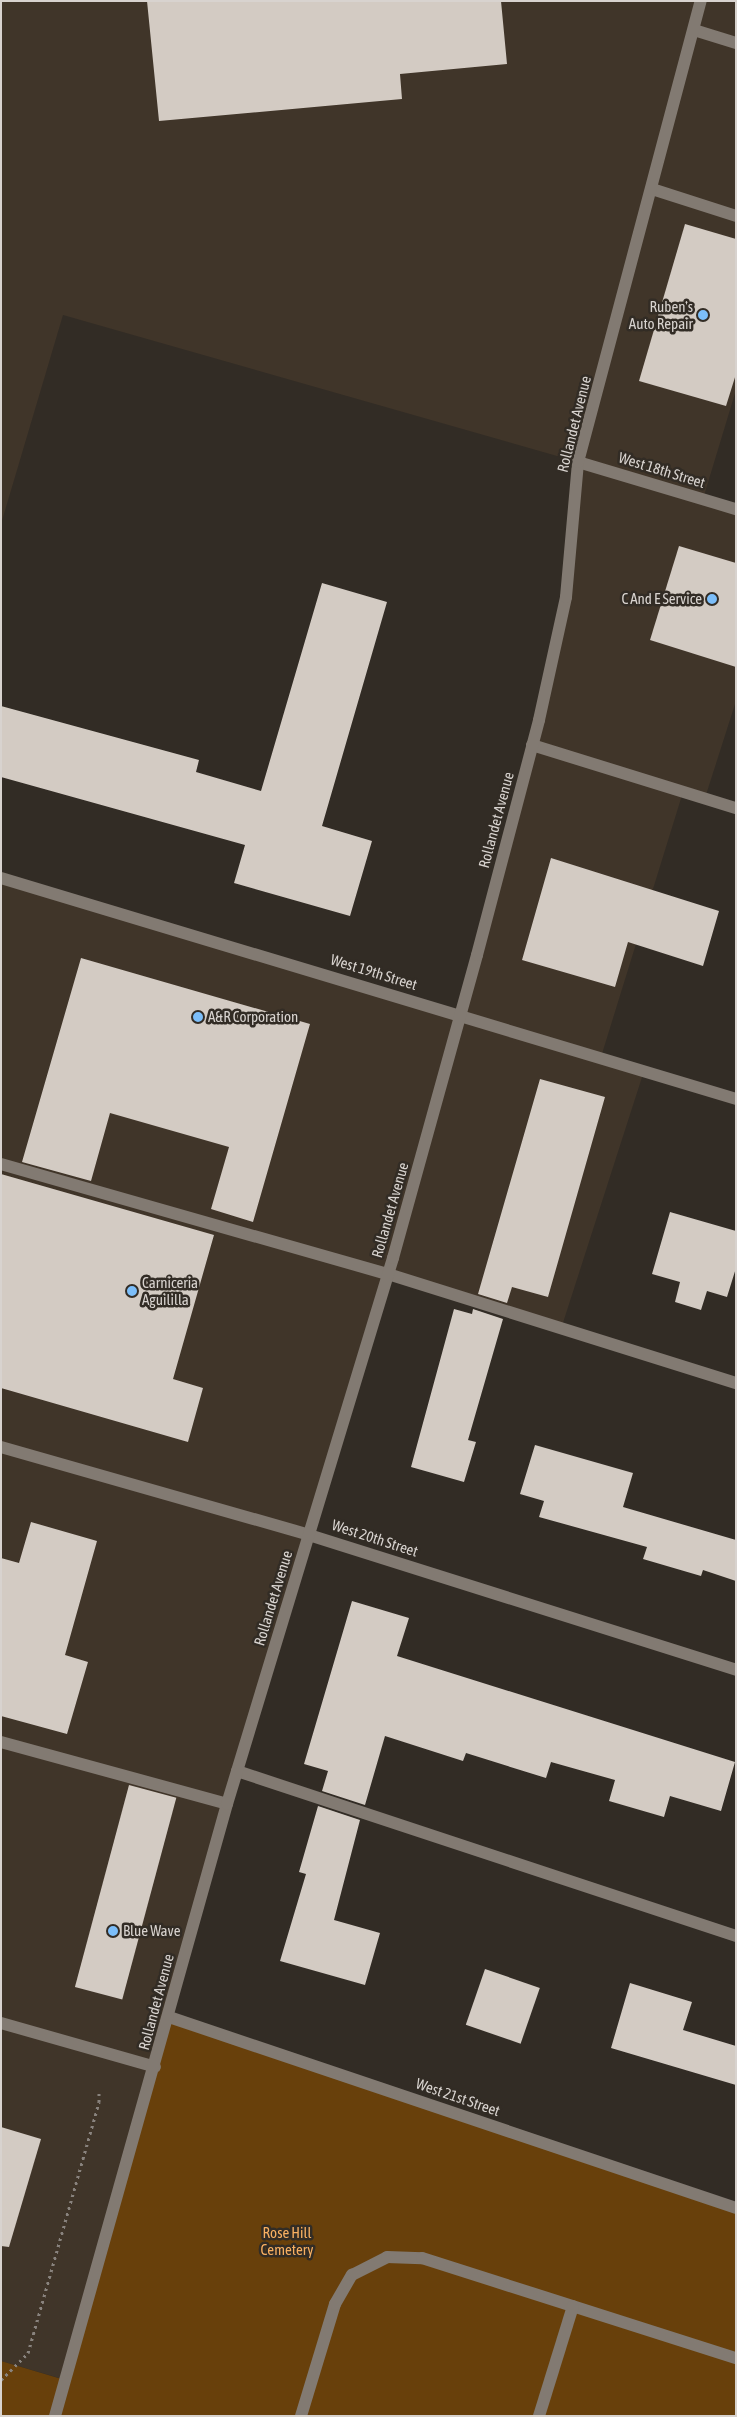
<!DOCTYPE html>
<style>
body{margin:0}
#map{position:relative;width:737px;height:2417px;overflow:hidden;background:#322c25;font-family:"Asap Condensed",sans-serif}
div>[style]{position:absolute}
.built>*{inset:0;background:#403529}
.green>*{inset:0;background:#68400b}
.building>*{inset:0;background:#d3cbc3;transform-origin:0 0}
.path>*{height:3px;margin-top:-1.5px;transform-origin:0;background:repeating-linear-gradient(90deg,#89837e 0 2.5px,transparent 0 6.5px)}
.service>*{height:12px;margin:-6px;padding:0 6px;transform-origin:6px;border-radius:6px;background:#827a72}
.minor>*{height:12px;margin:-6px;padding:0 6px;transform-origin:6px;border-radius:6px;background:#827a72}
.tertiary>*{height:12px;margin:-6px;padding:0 6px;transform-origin:6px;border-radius:6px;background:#827a72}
.dots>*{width:14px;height:14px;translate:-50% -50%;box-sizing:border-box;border:2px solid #322c25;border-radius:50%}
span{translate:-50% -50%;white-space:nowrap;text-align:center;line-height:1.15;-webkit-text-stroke:5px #322c25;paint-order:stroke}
.poi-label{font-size:15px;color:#d8d3cf}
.right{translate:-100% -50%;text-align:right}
.left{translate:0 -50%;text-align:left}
.street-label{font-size:15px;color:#d8d3cf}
.park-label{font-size:15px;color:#f9b061}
.frame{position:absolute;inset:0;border:2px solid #d8d3cf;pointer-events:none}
</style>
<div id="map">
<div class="built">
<div style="clip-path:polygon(1px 1px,736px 1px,736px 390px,703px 499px,736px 509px,736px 701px,705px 798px,683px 792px,601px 1057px,644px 1071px,561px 1329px,388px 1274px,442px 1082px,66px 2380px,1px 2361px,1px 879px,461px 1015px,566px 597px,578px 462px,63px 315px,1px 524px)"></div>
</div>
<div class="green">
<div style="clip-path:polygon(169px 2017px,736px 2208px,736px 2416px,1px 2416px,1px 2361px,65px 2380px)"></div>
</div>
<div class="building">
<div style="clip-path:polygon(147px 1px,501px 1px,507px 64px,400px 74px,402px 99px,159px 121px)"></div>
<div style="clip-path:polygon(685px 224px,736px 239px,736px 374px,726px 406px,639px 381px)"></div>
<div style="clip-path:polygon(679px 546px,736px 563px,736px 667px,650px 640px)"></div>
<div style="clip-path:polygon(322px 583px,387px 602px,322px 826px,372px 841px,350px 916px,234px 883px,245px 845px,1px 777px,1px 706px,199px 760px,196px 772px,261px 791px)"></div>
<div style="clip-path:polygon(551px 858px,719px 911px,703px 966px,628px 942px,615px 987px,522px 960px)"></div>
<div style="clip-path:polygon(81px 958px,310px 1024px,253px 1222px,211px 1209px,229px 1147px,110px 1113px,91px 1181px,22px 1162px)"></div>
<div style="clip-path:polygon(540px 1079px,605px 1097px,548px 1297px,512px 1287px,507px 1303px,478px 1294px)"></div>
<div style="clip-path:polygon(1px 1174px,214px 1235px,173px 1379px,203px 1388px,188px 1442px,1px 1388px)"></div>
<div style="clip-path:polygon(670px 1212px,736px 1231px,736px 1268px,727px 1297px,707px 1291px,701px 1310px,675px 1302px,680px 1282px,652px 1274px)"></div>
<div style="clip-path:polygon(454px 1309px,472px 1314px,473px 1309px,503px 1319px,468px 1440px,476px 1442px,464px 1482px,411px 1467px)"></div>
<div style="clip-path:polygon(535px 1445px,633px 1473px,623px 1507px,736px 1540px,736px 1581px,703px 1570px,701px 1576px,643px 1559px,647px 1547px,539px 1517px,544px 1501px,520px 1494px)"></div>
<div style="clip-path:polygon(31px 1522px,97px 1541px,65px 1655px,88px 1662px,67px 1734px,1px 1716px,1px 1558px,19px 1563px)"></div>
<div style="clip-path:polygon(352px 1601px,409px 1618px,397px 1656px,735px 1762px,721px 1811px,670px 1796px,664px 1817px,609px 1801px,615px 1780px,551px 1762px,546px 1778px,466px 1753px,463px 1761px,385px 1736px,365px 1805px,322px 1791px,328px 1771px,304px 1764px)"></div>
<div style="left:129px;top:1785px;width:49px;height:209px;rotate:15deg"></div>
<div style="clip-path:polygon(318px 1806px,360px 1820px,334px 1920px,380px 1933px,365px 1985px,280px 1961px,306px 1874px,299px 1872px)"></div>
<div style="left:485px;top:1969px;width:58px;height:59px;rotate:19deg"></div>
<div style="clip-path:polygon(630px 1983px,692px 2002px,683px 2030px,736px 2046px,736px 2085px,611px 2048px)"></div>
<div style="clip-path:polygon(1px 2127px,41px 2139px,9px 2247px,1px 2246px)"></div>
</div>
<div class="path">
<div style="left:1px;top:2380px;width:38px;rotate:-45deg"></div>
<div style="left:28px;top:2353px;width:261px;rotate:-74.2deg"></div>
<div style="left:99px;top:2102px;width:11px;rotate:-90deg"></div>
</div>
<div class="service">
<div style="left:694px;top:30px;width:44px;rotate:17.2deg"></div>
<div style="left:652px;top:189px;width:88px;rotate:17.8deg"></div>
<div style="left:532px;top:745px;width:214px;rotate:17.2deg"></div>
<div style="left:1px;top:1164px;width:402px;rotate:15.9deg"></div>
<div style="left:388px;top:1274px;width:365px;rotate:17.4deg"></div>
<div style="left:1px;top:1742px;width:234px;rotate:15.3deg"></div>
<div style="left:237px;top:1771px;width:526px;rotate:18.3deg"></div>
<div style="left:301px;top:2416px;width:117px;rotate:-73.1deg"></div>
<div style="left:335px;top:2304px;width:34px;rotate:-60deg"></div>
<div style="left:352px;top:2275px;width:39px;rotate:-27deg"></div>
<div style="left:387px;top:2257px;width:35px;rotate:2deg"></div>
<div style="left:422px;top:2258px;width:330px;rotate:17.7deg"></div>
<div style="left:539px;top:2416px;width:115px;rotate:-72.8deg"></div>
</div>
<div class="minor">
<div style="left:578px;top:462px;width:165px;rotate:16.6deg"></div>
<div style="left:1px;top:878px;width:768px;rotate:16.73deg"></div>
<div style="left:1px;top:1447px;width:320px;rotate:15.9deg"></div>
<div style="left:309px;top:1535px;width:448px;rotate:17.5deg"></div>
<div style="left:169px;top:2017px;width:598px;rotate:18.62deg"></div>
<div style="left:1px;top:2023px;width:160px;rotate:15.9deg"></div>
</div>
<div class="tertiary">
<div style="left:55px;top:2416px;width:636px;rotate:-74.3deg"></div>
<div style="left:227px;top:1804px;width:571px;rotate:-73.09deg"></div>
<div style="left:393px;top:1258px;width:314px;rotate:-74.5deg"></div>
<div style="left:477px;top:955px;width:243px;rotate:-75.2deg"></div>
<div style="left:539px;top:720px;width:126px;rotate:-77.6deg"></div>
<div style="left:566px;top:597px;width:136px;rotate:-84.9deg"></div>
<div style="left:578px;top:462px;width:477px;rotate:-75.1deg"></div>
</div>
<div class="dots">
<div style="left:703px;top:315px;background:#7cbef9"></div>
<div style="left:712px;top:599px;background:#7cbef9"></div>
<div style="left:198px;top:1017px;background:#7cbef9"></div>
<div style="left:132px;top:1291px;background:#7cbef9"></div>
<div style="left:113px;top:1931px;background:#7cbef9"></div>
</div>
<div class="poi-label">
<span class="right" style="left:693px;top:315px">Ruben's<br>Auto Repair</span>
<span class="right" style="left:702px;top:599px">C And E Service</span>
<span class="left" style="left:208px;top:1017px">A&amp;R Corporation</span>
<span class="left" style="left:142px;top:1291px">Carniceria<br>Aguililla</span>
<span class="left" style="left:123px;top:1931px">Blue Wave</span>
</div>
<div class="street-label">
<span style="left:574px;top:424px;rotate:-76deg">Rollandet Avenue</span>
<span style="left:662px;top:470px;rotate:17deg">West 18th Street</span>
<span style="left:496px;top:820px;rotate:-75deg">Rollandet Avenue</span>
<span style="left:374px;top:972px;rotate:17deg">West 19th Street</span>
<span style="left:390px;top:1210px;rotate:-74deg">Rollandet Avenue</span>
<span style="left:375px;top:1538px;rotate:18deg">West 20th Street</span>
<span style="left:273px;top:1598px;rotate:-73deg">Rollandet Avenue</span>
<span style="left:156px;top:2002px;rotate:-75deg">Rollandet Avenue</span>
<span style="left:458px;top:2097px;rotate:19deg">West 21st Street</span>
</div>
<div class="park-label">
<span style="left:287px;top:2241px">Rose Hill<br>Cemetery</span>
</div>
<div class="frame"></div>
</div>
